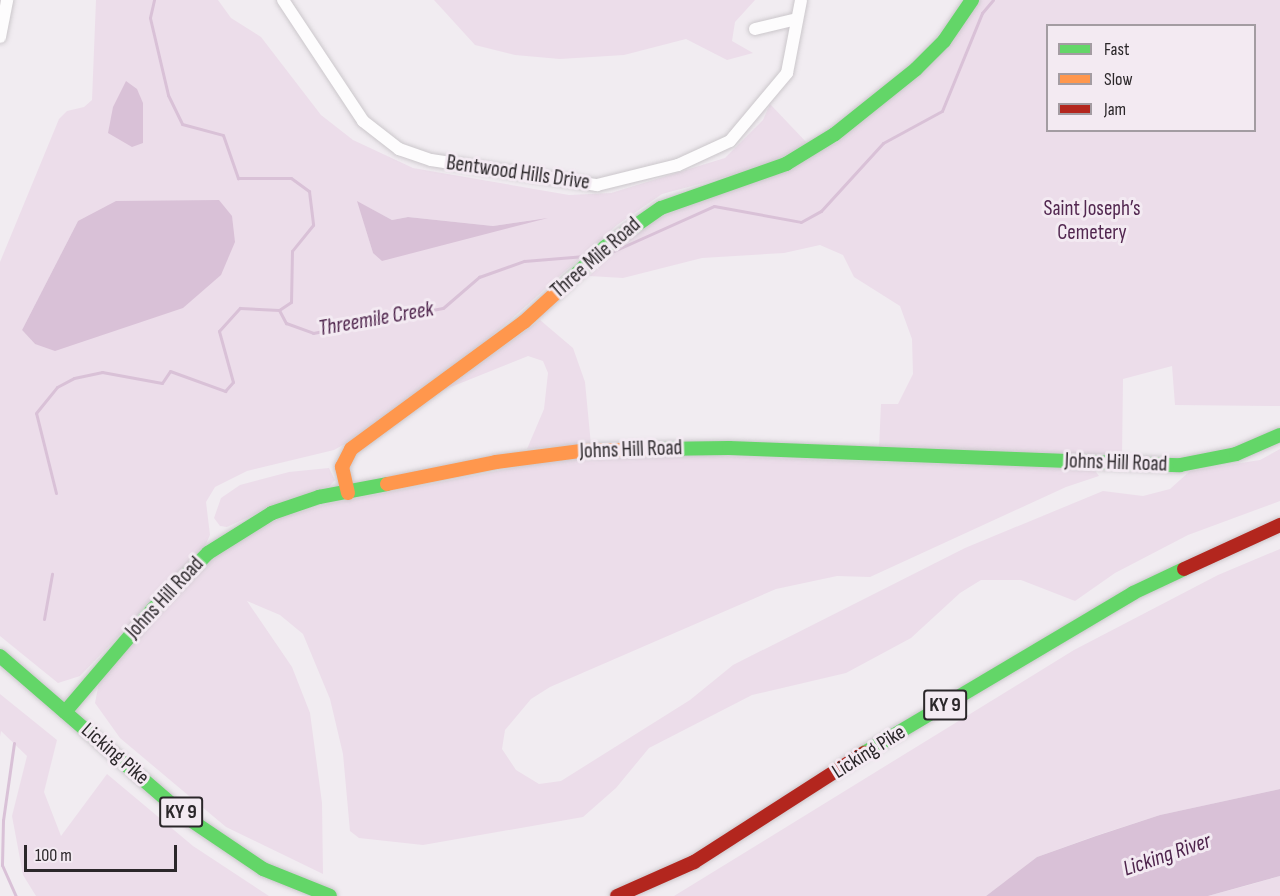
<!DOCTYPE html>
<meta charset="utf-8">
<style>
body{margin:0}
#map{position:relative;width:1280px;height:896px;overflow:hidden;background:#f1ecf1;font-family:"Sofia Sans Condensed",sans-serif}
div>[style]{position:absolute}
.green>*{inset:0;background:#ecddea}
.water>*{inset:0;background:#d9c1d7}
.stream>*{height:3px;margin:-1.5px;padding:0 1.5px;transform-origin:1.5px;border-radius:1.5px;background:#d9c1d7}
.roads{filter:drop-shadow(0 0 2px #cbc7cb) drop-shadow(0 0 2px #cbc7cb)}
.street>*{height:12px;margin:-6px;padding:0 6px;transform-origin:6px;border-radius:6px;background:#fdfcfd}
.fast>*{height:14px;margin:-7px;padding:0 7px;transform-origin:7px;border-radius:7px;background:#63d668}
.slow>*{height:14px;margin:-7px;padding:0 7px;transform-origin:7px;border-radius:7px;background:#ff974d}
.jam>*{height:14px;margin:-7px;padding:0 7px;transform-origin:7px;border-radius:7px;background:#b3261e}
span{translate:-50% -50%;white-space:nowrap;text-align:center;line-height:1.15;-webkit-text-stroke:6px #f3eaf2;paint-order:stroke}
.shield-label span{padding:2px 4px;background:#f3eaf2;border:2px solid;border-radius:4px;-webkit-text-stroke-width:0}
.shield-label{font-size:20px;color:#2b272a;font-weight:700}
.street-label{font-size:21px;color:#2b272a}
.park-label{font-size:21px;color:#522750}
.water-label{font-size:22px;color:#4e244c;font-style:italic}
.legend{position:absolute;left:1046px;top:24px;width:210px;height:108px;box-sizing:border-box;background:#f3eaf2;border:2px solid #a39ca2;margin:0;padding:8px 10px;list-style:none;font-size:18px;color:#2b272a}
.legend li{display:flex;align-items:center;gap:12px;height:30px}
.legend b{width:30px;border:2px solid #a39ca2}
.scale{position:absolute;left:24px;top:845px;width:153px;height:27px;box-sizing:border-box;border:3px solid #2b272a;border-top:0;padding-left:8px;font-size:18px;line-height:21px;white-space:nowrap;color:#2b272a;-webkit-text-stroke:4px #f3eaf2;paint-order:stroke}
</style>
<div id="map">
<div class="green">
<div style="clip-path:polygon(evenodd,96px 0,218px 0,231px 18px,261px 37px,321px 115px,353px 140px,413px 168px,569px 195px,611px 193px,725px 158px,763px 120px,770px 104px,808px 144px,763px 167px,662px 194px,617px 225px,482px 345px,363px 434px,334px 450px,247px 471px,215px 487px,206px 502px,210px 535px,205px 546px,80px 676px,58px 683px,0 636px,0 262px,59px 119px,67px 111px,84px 107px,92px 100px,96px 0,358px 202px,392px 220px,408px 217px,493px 226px,540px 219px,373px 253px,358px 202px,96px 0,78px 221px,35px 344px,22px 330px,78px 221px)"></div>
<div style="clip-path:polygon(434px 0,755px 0,735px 22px,732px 41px,753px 53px,727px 60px,686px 39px,624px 55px,560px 59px,515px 55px,475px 45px)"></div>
<div style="clip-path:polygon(evenodd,976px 0,1280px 0,1280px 406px,1175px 405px,1172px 366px,1123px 379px,1122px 457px,879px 448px,881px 404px,898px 404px,913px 374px,912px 339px,900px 306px,854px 277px,843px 255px,820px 245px,784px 253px,702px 258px,623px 278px,589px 276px,647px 223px,838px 142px,976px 0,1048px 26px,1254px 26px,1254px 130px,1048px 130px,1048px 26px)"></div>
<div style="clip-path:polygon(540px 320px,573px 348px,585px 382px,591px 445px,527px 449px,544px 409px,548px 373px,543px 361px,528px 356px,441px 391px)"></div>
<div style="clip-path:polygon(1280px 449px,1280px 501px,1188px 535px,1115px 573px,1075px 601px,1021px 580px,981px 580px,960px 593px,911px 638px,846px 673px,752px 695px,649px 748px,616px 788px,583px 817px,423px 845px,359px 838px,350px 831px,343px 754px,330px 699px,303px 634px,280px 615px,247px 601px,292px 667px,310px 713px,322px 803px,323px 874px,226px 827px,120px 738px,95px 703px,99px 682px,180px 587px,212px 558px,240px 538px,282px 517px,332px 503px,554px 460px,681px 455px,1094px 469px,1099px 476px,1066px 487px,870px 577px,837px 576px,776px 589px,550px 687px,531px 699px,505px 730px,502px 749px,516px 770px,539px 784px,561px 781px,690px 700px,733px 665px,965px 548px,1103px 491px,1143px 496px,1170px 489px,1190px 471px,1260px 460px)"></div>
<div style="clip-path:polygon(329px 468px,335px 480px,329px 487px,270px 507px,227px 527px,220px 526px,214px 518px,221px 498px,240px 485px,289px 472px)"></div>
<div style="clip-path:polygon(1280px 549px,1280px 789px,1160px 815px,1095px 836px,1037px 857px,986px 896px,674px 896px,1074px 650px,1218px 575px)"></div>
<div style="clip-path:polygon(0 694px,57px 740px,44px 792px,61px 836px,107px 774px,193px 846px,269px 896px,36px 896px,23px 875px,12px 816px,27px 756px,1px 731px,0 737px)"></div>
<div style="clip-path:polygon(1280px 876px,1280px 896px,1208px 896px,1249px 885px)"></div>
</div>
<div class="water">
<div style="clip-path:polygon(126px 81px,137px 89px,143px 103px,143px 143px,132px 147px,108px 133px,113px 107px)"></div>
<div style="clip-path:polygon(219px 200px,232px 216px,235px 242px,221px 275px,183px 308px,55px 351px,35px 344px,22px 330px,78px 221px,116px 201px)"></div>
<div style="clip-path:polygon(357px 201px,392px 220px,408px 217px,493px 226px,548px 218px,382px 261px,373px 253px)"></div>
<div style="clip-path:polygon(1280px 789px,1280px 876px,1208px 896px,986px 896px,1037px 857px,1096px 836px,1160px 815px)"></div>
</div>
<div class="stream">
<div style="left:154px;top:0;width:18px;rotate:103deg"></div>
<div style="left:150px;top:18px;width:79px;rotate:76.8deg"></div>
<div style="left:168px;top:95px;width:32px;rotate:64deg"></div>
<div style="left:182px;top:124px;width:42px;rotate:15deg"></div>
<div style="left:223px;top:135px;width:46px;rotate:70.8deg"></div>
<div style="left:238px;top:178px;width:53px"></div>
<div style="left:291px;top:178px;width:22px;rotate:36deg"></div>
<div style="left:309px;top:191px;width:34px;rotate:83deg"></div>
<div style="left:313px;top:225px;width:33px;rotate:129deg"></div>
<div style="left:292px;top:251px;width:51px;rotate:91.1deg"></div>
<div style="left:291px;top:302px;width:14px;rotate:146deg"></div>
<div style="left:607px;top:254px;width:117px;rotate:-24.2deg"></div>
<div style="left:714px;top:206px;width:88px;rotate:10.4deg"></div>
<div style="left:801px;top:222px;width:23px;rotate:-29deg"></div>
<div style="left:821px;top:211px;width:92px;rotate:-47.6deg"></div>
<div style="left:883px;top:143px;width:67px;rotate:-28.5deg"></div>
<div style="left:942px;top:111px;width:106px;rotate:-67.8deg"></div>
<div style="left:982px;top:13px;width:17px;rotate:-50deg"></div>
<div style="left:56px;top:493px;width:82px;rotate:-104deg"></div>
<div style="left:36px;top:413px;width:33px;rotate:-51deg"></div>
<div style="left:57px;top:387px;width:19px;rotate:-28deg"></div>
<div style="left:74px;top:378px;width:29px;rotate:-12deg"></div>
<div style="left:102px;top:372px;width:61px;rotate:10.4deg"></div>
<div style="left:162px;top:383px;width:14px;rotate:-56deg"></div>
<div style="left:170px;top:371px;width:59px;rotate:20deg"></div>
<div style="left:225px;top:391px;width:12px;rotate:-48deg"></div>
<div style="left:233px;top:382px;width:53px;rotate:-105.4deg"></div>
<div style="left:219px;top:331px;width:31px;rotate:-48deg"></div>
<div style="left:240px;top:308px;width:39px;rotate:3deg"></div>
<div style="left:279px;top:310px;width:15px;rotate:62deg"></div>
<div style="left:286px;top:323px;width:29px;rotate:20deg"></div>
<div style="left:313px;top:333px;width:132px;rotate:-10.9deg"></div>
<div style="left:443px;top:308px;width:48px;rotate:-40.7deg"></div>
<div style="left:479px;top:277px;width:48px;rotate:-19.6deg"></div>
<div style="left:524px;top:261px;width:61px;rotate:-4.7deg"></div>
<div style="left:44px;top:619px;width:46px;rotate:-79.9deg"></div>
<div style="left:14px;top:743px;width:78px;rotate:98.1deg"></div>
<div style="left:3px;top:820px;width:45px;rotate:91.3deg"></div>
<div style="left:2px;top:865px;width:34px;rotate:66deg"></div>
</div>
<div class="roads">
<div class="street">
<div style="left:283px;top:0;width:145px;rotate:56.5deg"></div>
<div style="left:363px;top:121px;width:46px;rotate:37.9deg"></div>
<div style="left:399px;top:149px;width:34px;rotate:19deg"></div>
<div style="left:431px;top:160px;width:168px;rotate:8.6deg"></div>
<div style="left:597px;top:185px;width:83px;rotate:-13.9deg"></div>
<div style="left:678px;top:165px;width:57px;rotate:-24.8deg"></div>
<div style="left:730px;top:141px;width:89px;rotate:-50deg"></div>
<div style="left:787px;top:73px;width:74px;rotate:-79.1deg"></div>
<div style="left:755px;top:29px;width:43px;rotate:-13.4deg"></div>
<div style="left:0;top:37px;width:38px;rotate:-79deg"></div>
</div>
<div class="fast">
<div style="left:558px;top:291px;width:64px;rotate:-43.1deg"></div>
<div style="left:605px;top:247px;width:68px;rotate:-34.9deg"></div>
<div style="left:661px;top:208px;width:133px;rotate:-19.4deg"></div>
<div style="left:786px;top:164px;width:57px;rotate:-31.5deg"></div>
<div style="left:835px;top:134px;width:104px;rotate:-38.7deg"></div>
<div style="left:916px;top:69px;width:40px;rotate:-45deg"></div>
<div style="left:944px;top:41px;width:50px;rotate:-55.7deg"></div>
<div style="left:655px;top:449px;width:74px;rotate:-0.8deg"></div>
<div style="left:729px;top:448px;width:451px;rotate:2.2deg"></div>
<div style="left:1180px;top:465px;width:57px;rotate:-11.1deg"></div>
<div style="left:1236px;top:454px;width:48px;rotate:-23.4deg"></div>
<div style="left:0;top:656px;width:250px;rotate:40.8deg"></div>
<div style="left:189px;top:819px;width:89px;rotate:34deg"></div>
<div style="left:263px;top:869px;width:72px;rotate:21.9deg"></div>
<div style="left:65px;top:712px;width:135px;rotate:-49.5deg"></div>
<div style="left:153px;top:609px;width:78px;rotate:-45.5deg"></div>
<div style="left:208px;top:553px;width:75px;rotate:-32deg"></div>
<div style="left:272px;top:513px;width:50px;rotate:-18.8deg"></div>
<div style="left:319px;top:497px;width:69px;rotate:-10.8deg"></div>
<div style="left:864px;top:753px;width:313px;rotate:-30.7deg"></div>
<div style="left:1133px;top:593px;width:56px;rotate:-25.2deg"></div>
</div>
<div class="slow">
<div style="left:387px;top:484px;width:111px;rotate:-11.4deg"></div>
<div style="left:496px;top:462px;width:86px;rotate:-7.4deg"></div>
<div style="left:581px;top:451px;width:74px;rotate:-1.5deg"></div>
<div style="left:348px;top:493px;width:27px;rotate:-103deg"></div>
<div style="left:342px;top:467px;width:20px;rotate:-63deg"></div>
<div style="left:351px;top:449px;width:215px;rotate:-36.3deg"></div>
<div style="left:524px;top:322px;width:46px;rotate:-42.4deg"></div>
</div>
<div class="jam">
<div style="left:1184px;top:569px;width:106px;rotate:-24.6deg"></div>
<div style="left:617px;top:896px;width:84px;rotate:-23.8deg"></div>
<div style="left:694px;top:862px;width:202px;rotate:-32.7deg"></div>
</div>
</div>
<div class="shield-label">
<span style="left:945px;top:705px">KY 9</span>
<span style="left:181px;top:812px">KY 9</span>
</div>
<div class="street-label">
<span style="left:518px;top:173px;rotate:8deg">Bentwood Hills Drive</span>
<span style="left:596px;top:258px;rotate:-41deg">Three Mile Road</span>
<span style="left:631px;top:450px;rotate:-2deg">Johns Hill Road</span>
<span style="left:1116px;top:463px;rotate:2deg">Johns Hill Road</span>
<span style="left:165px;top:598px;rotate:-47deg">Johns Hill Road</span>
<span style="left:869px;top:752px;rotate:-32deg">Licking Pike</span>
<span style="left:115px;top:754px;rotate:41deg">Licking Pike</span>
</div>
<div class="park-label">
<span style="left:1092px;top:221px">Saint Joseph’s<br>Cemetery</span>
</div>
<div class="water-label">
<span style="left:376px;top:319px;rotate:-10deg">Threemile Creek</span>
<span style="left:1167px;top:855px;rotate:-19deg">Licking River</span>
</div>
<ul class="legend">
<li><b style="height:8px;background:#63d668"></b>Fast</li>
<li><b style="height:8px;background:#ff974d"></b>Slow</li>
<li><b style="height:8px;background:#b3261e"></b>Jam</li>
</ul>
<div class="scale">100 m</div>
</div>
